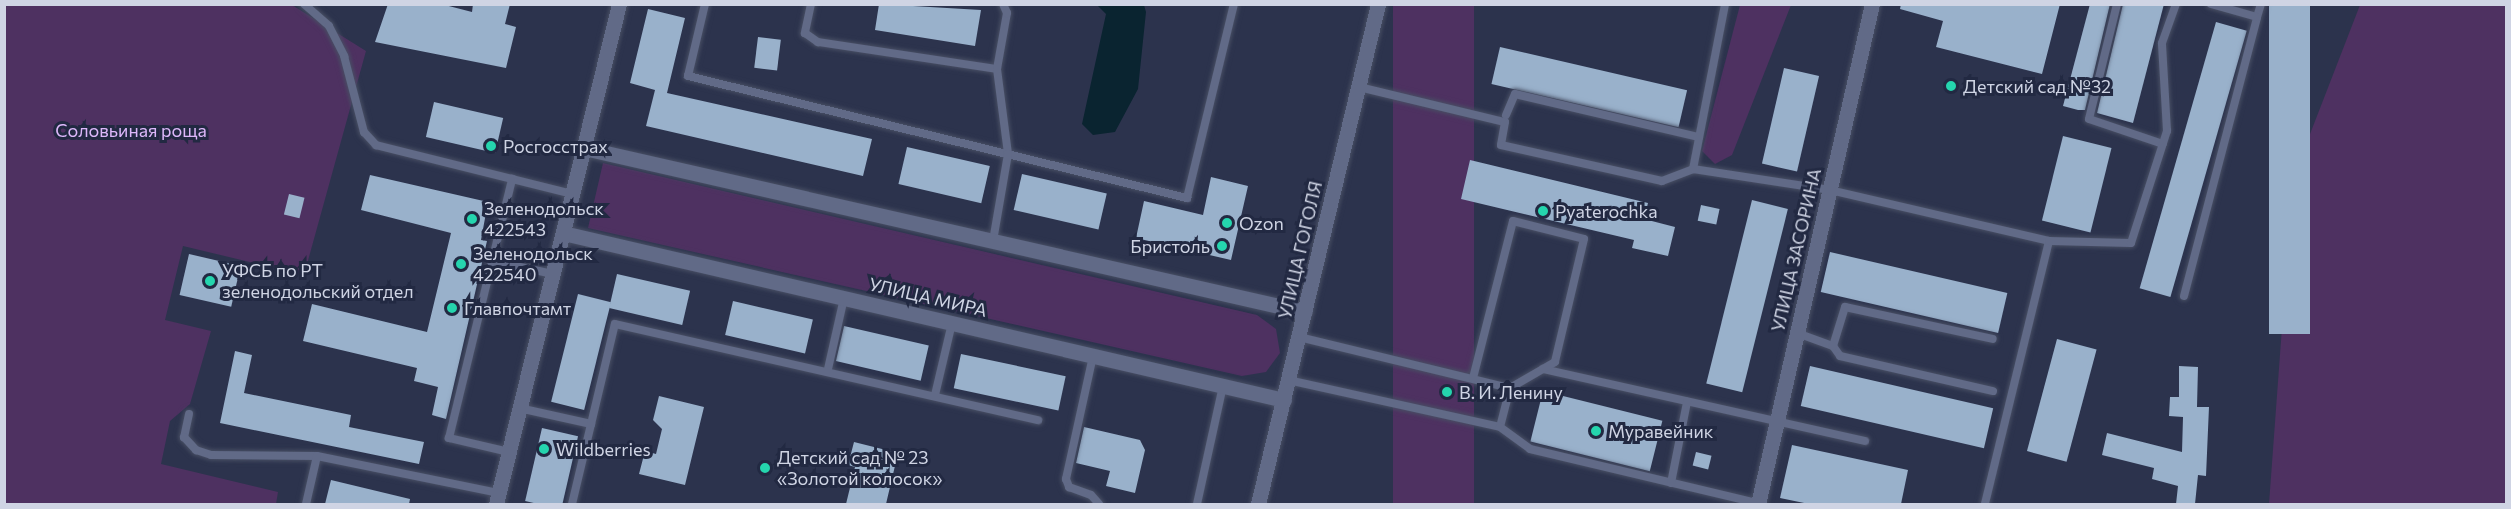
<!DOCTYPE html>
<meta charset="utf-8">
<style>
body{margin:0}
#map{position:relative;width:2511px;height:509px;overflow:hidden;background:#2c334d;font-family:Commissioner,sans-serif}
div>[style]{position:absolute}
.green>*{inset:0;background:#4e3161;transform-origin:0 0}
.water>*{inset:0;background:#0a2430}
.building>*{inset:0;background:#99b1cb;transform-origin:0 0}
.roads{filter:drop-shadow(0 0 2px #484f64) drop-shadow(0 0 2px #484f64)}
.lane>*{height:8px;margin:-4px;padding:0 4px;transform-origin:4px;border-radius:4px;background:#616a87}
.street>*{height:15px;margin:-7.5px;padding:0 7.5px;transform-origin:7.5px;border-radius:7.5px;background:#616a87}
.secondary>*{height:15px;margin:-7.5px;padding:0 7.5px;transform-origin:7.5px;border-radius:7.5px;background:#616a87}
.dots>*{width:16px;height:16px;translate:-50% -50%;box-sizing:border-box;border:3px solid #222942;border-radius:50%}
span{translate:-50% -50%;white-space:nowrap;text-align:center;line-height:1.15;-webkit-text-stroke:6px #222942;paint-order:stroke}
.poi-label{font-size:18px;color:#cfd4e4}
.left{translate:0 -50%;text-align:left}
.right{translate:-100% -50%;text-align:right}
.park-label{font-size:18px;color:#ddb7fa}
.street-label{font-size:18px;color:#cfd4e4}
.frame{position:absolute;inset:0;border:6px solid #cfd4e4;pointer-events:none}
</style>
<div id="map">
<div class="green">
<div style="clip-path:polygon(4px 5px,292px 5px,366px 51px,304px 275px,183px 246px,165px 320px,211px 331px,190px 404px,170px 421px,161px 464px,278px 492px,276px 504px,5px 504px)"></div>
<div style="left:1393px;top:5px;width:81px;height:513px"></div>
<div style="clip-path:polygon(1740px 5px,1791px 5px,1732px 155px,1715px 164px,1702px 151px)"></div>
<div style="clip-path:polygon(2360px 5px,2506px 5px,2506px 504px,2269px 504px,2293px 178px)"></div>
<div style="clip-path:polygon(603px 163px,1257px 315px,1276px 329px,1280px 353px,1266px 372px,1242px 376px,588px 228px)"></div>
</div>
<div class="water">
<div style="clip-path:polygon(1097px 5px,1144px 5px,1146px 12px,1138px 89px,1115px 132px,1093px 135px,1082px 124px,1106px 14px)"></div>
</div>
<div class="building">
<div style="clip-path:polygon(388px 4px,441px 4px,472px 12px,473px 4px,510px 4px,505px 24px,516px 27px,506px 68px,375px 42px)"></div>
<div style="clip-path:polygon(879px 4px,981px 10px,975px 46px,875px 30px)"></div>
<div style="clip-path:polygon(1901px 4px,2060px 4px,2042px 74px,1936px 47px,1943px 21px,1900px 9px)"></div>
<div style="clip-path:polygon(2090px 4px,2110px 4px,2085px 110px,2078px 110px,2063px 106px)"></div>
<div style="clip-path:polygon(2123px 4px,2164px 4px,2133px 123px,2097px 113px)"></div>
<div style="left:2269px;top:4px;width:41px;height:330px"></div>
<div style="clip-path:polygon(648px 9px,685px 18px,667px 93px,872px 139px,863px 176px,646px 126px,655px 90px,630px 83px)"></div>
<div style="left:2216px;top:22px;width:32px;height:277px;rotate:16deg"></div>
<div style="left:758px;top:37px;width:23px;height:31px;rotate:7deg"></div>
<div style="left:1500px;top:47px;width:192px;height:38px;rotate:13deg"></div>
<div style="left:1784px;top:68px;width:36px;height:98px;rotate:13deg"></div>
<div style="left:434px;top:102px;width:71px;height:36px;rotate:13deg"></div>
<div style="left:2063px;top:136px;width:50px;height:87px;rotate:14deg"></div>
<div style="left:907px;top:147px;width:85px;height:38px;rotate:13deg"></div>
<div style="clip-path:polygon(1470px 160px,1648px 203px,1644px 219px,1675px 227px,1668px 256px,1632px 248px,1634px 240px,1461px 199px)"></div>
<div style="left:1022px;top:174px;width:87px;height:37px;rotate:13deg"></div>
<div style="clip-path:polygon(370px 175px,488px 202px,481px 240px,487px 241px,446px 419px,432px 415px,438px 387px,414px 381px,417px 368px,303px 341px,312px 304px,427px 332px,451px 233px,361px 210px)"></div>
<div style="clip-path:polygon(1211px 177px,1248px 186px,1231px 260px,1136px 238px,1144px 201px,1203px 215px)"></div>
<div style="left:289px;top:194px;width:16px;height:21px;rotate:14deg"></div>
<div style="left:1752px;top:200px;width:37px;height:189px;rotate:14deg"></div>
<div style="left:1701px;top:205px;width:19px;height:16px;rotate:12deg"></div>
<div style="left:1830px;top:252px;width:182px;height:41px;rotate:13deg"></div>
<div style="left:189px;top:254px;width:53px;height:42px;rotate:13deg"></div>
<div style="left:617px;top:274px;width:75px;height:35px;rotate:13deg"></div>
<div style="left:578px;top:294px;width:34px;height:111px;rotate:14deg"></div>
<div style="left:733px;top:301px;width:82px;height:35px;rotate:13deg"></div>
<div style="left:844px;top:326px;width:87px;height:36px;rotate:13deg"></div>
<div style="left:2057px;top:339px;width:41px;height:116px;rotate:15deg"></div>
<div style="clip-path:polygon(235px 351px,252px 355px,244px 393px,351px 415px,349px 427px,424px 442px,419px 464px,220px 423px)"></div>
<div style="left:961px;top:354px;width:107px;height:35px;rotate:12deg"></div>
<div style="left:1810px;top:366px;width:188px;height:41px;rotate:13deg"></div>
<div style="clip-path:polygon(2179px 366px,2198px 367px,2197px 407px,2209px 407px,2206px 476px,2198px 475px,2195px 504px,2176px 504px,2178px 486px,2152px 479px,2154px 468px,2102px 455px,2107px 433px,2182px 452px,2183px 417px,2169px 416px,2170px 397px,2179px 397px)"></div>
<div style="left:1543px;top:391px;width:123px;height:52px;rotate:14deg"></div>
<div style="clip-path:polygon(659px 396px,704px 407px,685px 485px,639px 474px,645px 451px,656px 454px,662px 429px,653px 420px)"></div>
<div style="clip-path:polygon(1084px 427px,1140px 440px,1145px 450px,1135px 493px,1106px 486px,1110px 471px,1076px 463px)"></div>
<div style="left:542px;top:428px;width:37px;height:75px;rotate:13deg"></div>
<div style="clip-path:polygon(854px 442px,898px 453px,886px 504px,846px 504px,855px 467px,848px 465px)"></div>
<div style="clip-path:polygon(1792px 445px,1908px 470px,1901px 504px,1809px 504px,1780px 498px)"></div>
<div style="left:1696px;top:452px;width:16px;height:14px;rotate:14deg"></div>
<div style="clip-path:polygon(331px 480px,410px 499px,409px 504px,325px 504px)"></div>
</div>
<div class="roads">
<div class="lane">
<div style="left:304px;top:4px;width:33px;rotate:41deg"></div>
<div style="left:329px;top:26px;width:34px;rotate:63deg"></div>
<div style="left:344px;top:56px;width:79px;rotate:75.3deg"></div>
<div style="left:364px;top:132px;width:18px;rotate:47deg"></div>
<div style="left:376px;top:145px;width:203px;rotate:14deg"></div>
<div style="left:705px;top:4px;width:74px;rotate:103.3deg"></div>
<div style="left:688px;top:76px;width:514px;rotate:13.74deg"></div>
<div style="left:1187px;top:198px;width:200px;rotate:-76.4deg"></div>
<div style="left:811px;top:4px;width:30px;rotate:102deg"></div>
<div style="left:805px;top:33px;width:16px;rotate:35deg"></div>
<div style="left:818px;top:42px;width:181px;rotate:8.6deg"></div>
<div style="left:997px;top:69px;width:86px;rotate:82.6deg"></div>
<div style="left:1008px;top:154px;width:88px;rotate:99.8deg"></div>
<div style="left:2117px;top:4px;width:118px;rotate:103.7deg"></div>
<div style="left:2089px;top:119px;width:78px;rotate:18.7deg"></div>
<div style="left:2257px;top:17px;width:14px;rotate:-73deg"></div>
<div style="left:997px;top:69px;width:57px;rotate:-79.9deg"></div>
<div style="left:1007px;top:13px;width:10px;rotate:-114deg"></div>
<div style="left:1359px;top:87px;width:150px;rotate:13.5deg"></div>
<div style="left:1505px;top:122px;width:23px;rotate:100deg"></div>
<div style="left:1501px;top:145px;width:165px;rotate:12.6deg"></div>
<div style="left:1662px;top:181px;width:33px;rotate:-21deg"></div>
<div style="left:1693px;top:169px;width:139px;rotate:8.7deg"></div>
<div style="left:1830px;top:190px;width:225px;rotate:13.1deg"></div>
<div style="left:2049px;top:241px;width:271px;rotate:103.7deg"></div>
<div style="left:1506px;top:115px;width:23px;rotate:-67deg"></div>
<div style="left:1515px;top:94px;width:189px;rotate:13.2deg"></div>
<div style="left:1693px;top:169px;width:168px;rotate:-79deg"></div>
<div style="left:2049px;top:241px;width:82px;rotate:1.4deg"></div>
<div style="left:2131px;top:243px;width:118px;rotate:-72.2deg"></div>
<div style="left:2167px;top:131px;width:88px;rotate:-93.3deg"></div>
<div style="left:2162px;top:43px;width:41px;rotate:-70.3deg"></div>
<div style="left:492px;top:261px;width:62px;rotate:12deg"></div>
<div style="left:2184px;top:296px;width:288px;rotate:-75.3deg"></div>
<div style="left:2257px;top:17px;width:48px;rotate:-164.2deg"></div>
<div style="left:1797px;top:333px;width:38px;rotate:20deg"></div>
<div style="left:1833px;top:346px;width:12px;rotate:55deg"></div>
<div style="left:1840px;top:356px;width:157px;rotate:12.9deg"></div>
<div style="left:1299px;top:337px;width:217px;rotate:13.6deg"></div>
<div style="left:1510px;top:388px;width:40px;rotate:104.4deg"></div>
<div style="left:1833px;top:346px;width:41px;rotate:-72.9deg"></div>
<div style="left:1845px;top:307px;width:151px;rotate:12.2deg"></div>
<div style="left:1093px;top:356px;width:126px;rotate:102.4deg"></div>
<div style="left:1066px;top:479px;width:9px;rotate:69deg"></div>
<div style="left:1069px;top:487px;width:23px;rotate:20deg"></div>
<div style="left:1091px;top:495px;width:12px;rotate:48deg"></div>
<div style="left:828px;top:369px;width:73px;rotate:-77.3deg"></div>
<div style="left:1543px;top:369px;width:330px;rotate:12.6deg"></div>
<div style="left:1473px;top:378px;width:162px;rotate:-75.7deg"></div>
<div style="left:1513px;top:221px;width:73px;rotate:14.2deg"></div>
<div style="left:1584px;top:239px;width:126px;rotate:103.3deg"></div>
<div style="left:1555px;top:362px;width:52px;rotate:150deg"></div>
<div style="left:1288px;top:380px;width:217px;rotate:12.5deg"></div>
<div style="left:1500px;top:427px;width:37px;rotate:36deg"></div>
<div style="left:1530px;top:449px;width:237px;rotate:13.4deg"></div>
<div style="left:935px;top:395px;width:74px;rotate:-76.7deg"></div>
<div style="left:519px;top:408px;width:74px;rotate:12.5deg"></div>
<div style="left:189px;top:414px;width:24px;rotate:102deg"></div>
<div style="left:184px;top:437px;width:18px;rotate:47deg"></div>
<div style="left:196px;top:450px;width:16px;rotate:18deg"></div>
<div style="left:211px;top:455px;width:106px;rotate:0.5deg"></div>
<div style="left:317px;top:456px;width:186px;rotate:11.5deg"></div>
<div style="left:509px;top:452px;width:62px;rotate:-166.9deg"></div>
<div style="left:449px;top:438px;width:267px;rotate:-76.3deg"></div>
<div style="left:1671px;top:483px;width:83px;rotate:-78.8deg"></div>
<div style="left:306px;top:504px;width:49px;rotate:-77.1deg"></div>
<div style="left:572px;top:504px;width:185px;rotate:-76.6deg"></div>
<div style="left:615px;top:324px;width:434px;rotate:12.8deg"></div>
<div style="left:1197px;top:504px;width:121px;rotate:-77.6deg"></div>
</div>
<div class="street">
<div style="left:584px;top:148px;width:739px;rotate:12.81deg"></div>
<div style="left:563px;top:233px;width:740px;rotate:13.04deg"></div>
<div style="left:1758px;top:504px;width:513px;rotate:-77.16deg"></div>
</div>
<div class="secondary">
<div style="left:496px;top:504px;width:515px;rotate:-76.18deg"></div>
<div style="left:1258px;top:504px;width:514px;rotate:-76.5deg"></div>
</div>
</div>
<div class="dots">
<div style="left:1951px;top:86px;background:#25d5ae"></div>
<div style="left:491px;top:146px;background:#25d5ae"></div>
<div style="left:1543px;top:211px;background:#25d5ae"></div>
<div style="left:472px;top:219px;background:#25d5ae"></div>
<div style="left:1227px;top:223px;background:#25d5ae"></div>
<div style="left:1222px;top:246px;background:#25d5ae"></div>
<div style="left:461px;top:264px;background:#25d5ae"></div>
<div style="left:210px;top:281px;background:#25d5ae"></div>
<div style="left:452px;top:308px;background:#25d5ae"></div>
<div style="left:1447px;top:392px;background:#25d5ae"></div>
<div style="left:1596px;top:431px;background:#25d5ae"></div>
<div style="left:544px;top:449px;background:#25d5ae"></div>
<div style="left:765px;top:468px;background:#25d5ae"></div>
</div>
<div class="poi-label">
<span class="left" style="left:1963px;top:86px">Детский сад №32</span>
<span class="left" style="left:503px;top:146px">Росгосстрах</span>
<span class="left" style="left:484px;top:219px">Зеленодольск<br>422543</span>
<span class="left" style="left:1555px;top:211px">Pyaterochka</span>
<span class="left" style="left:1239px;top:223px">Ozon</span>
<span class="right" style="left:1210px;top:246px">Бристоль</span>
<span class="left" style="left:473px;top:264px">Зеленодольск<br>422540</span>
<span class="left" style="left:222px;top:281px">УФСБ по РТ<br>зеленодольский отдел</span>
<span class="left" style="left:464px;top:308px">Главпочтамт</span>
<span class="left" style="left:1459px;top:392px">В. И. Ленину</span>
<span class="left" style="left:1608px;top:431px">Муравейник</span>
<span class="left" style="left:556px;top:449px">Wildberries</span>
<span class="left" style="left:777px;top:468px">Детский сад № 23<br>«Золотой колосок»</span>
</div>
<div class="park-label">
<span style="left:131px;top:130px">Соловьиная роща</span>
</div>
<div class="street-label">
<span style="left:1300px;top:250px;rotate:-77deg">УЛИЦА ГОГОЛЯ</span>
<span style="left:1796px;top:250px;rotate:-77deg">УЛИЦА ЗАСОРИНА</span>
<span style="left:928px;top:297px;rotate:13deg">УЛИЦА МИРА</span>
</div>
<div class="frame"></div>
</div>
